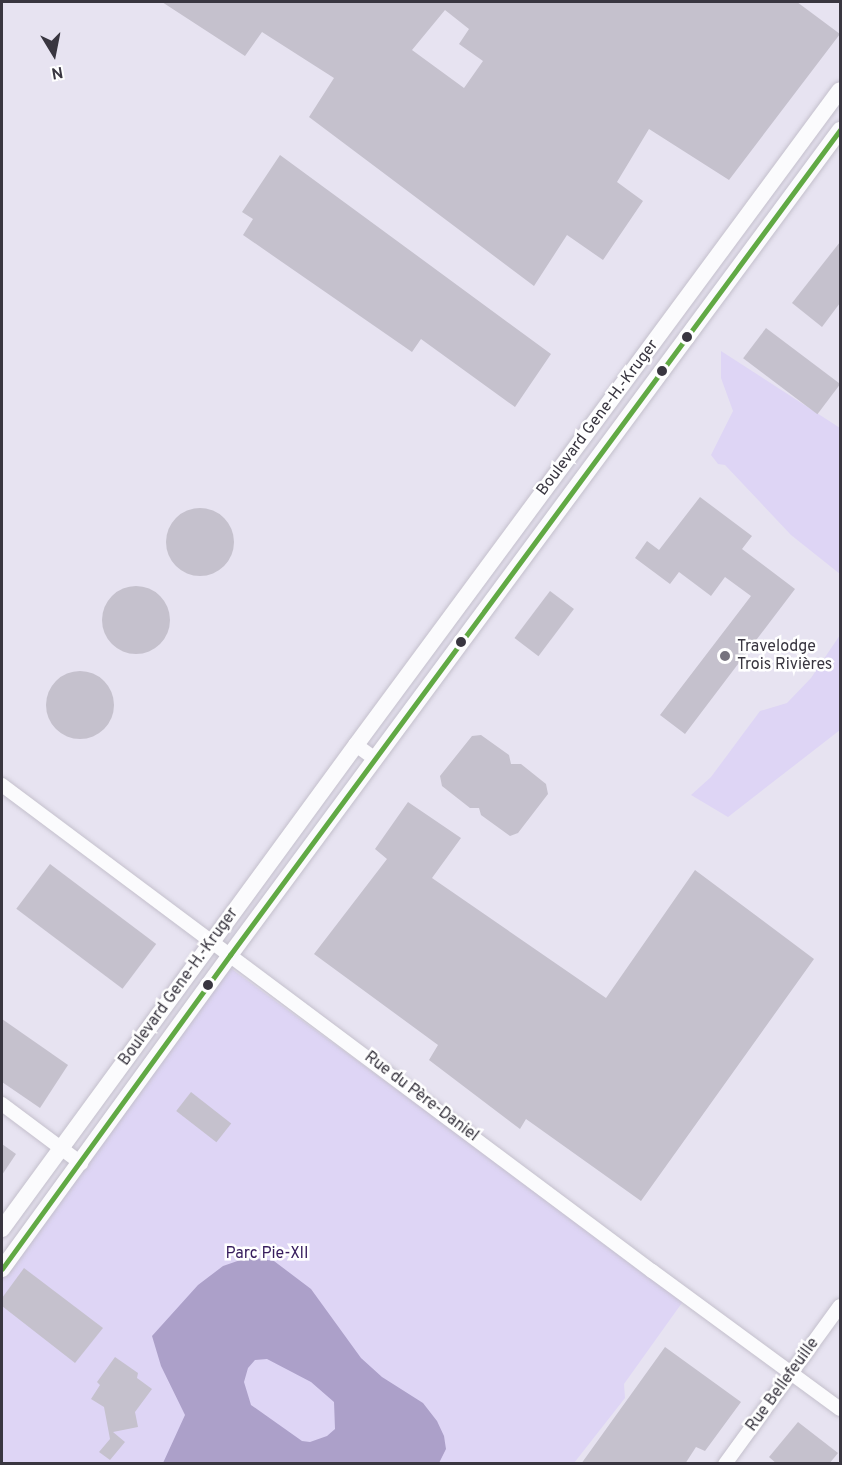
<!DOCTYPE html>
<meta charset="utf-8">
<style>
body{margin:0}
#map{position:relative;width:842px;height:1465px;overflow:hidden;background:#e7e3f1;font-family:Overpass,sans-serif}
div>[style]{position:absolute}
.green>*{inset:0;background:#ded5f5}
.water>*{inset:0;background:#aca0c9}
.building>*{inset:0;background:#c5c1cd;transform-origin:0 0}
.round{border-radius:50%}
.roads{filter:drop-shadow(0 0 2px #c4c0cc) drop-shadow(0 0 2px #c4c0cc)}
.minor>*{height:14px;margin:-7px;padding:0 7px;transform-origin:7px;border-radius:7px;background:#fbfbfd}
.major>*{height:16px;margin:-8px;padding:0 8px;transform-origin:8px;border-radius:8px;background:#fbfbfd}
.bus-1>*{height:4.5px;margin:-2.25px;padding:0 2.25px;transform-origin:2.25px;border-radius:2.25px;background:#61a944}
.dots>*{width:16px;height:16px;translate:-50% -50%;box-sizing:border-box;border:3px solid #fff;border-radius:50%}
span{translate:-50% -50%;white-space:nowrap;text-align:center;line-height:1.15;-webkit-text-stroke:5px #fff;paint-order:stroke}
.street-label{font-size:16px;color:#393640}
.poi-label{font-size:16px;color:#393640}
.left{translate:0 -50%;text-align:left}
.park-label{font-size:16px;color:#361c5c}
.frame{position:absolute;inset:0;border:3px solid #393640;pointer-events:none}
.north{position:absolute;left:24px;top:24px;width:60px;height:60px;-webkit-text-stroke:4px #fff;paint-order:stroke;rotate:170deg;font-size:16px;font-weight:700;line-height:24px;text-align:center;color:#393640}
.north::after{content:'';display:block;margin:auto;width:21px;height:27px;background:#393640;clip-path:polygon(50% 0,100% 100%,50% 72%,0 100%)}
</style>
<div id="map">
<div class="green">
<div style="clip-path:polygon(721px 351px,840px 428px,840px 574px,791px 535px,725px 465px,718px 464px,711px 455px,733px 411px,721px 378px)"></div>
<div style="clip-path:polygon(840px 635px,840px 730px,728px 817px,691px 795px,711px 777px,760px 711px,787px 703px,811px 678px)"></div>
<div style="clip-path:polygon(222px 962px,684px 1300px,624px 1384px,625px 1398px,574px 1463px,2px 1464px,2px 1270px)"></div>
</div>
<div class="water">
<div style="clip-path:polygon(evenodd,249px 1257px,274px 1261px,311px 1289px,361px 1358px,382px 1377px,423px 1403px,437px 1421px,444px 1436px,446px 1449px,439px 1463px,163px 1463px,185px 1415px,161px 1366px,152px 1336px,198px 1285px,223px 1266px,249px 1257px,267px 1359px,311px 1382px,334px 1402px,335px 1429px,327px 1436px,310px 1442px,302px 1441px,251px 1405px,244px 1382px,248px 1368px,255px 1360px,267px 1359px)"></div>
</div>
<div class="building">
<div style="clip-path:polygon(evenodd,162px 2px,797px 2px,840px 34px,729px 180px,649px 129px,617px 182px,643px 201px,603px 260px,567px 235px,534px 286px,309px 117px,334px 78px,262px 32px,245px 56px,162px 2px,445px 10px,469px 29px,459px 44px,483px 61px,464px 88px,412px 50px,445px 10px)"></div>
<div style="clip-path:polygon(280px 155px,551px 354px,515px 407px,421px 339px,412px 352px,243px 235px,253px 219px,242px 212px)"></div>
<div style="clip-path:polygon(840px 242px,840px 303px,822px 327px,792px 303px)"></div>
<div style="left:766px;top:328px;width:93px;height:38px;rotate:37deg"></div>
<div style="clip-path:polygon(700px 497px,752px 536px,742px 549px,795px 589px,685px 734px,660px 715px,751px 596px,725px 577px,711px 596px,679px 572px,670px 584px,635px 558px,647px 541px,659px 550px)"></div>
<div class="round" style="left:166px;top:508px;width:68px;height:68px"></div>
<div class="round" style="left:102px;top:586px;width:68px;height:68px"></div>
<div style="left:550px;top:591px;width:30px;height:59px;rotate:37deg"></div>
<div class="round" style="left:46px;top:671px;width:68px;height:68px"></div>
<div style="clip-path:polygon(481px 735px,509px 755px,511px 764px,521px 764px,546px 784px,548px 794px,518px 833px,510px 836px,481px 815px,479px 808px,470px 808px,442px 786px,440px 776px,472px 736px)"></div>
<div style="clip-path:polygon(408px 802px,461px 838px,432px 878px,606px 998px,695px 870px,814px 959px,641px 1201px,526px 1119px,520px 1129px,429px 1060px,438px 1045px,314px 954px,387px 859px,375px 849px)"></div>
<div style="left:50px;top:864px;width:133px;height:56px;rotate:37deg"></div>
<div style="clip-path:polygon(2px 1019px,68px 1065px,40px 1108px,2px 1082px)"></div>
<div style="left:191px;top:1092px;width:51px;height:24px;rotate:38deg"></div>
<div style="clip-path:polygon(2px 1144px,16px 1154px,2px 1175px)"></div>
<div style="clip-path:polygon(24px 1268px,103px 1328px,75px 1363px,2px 1306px,2px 1298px)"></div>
<div style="clip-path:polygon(665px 1347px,741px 1402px,705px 1451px,696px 1447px,685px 1464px,581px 1464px)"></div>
<div style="clip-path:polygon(115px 1357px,138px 1373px,137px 1378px,152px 1389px,135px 1412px,138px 1427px,113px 1432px,125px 1442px,110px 1460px,99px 1452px,110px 1439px,104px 1407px,91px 1399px,100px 1385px,97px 1382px)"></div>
<div style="clip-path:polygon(798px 1422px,838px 1453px,829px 1464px,777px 1464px,769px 1457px)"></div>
</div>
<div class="roads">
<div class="minor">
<div style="left:356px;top:745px;width:24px;rotate:36deg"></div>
<div style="left:2px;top:785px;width:812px;rotate:36.79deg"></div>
<div style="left:652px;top:1271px;width:233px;rotate:36.3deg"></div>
<div style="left:2px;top:1104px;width:99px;rotate:36.8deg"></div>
<div style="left:725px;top:1464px;width:195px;rotate:-54deg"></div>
</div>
<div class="major">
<div style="left:2px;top:1229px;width:600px;rotate:-53.82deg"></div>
<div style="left:356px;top:745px;width:814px;rotate:-53.54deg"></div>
<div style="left:2px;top:1269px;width:388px;rotate:-54deg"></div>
<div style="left:230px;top:955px;width:1026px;rotate:-53.52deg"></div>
</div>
</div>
<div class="bus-1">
<div style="left:2px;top:1269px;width:388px;rotate:-54deg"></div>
<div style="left:230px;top:955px;width:1026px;rotate:-53.52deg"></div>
</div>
<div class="dots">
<div style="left:687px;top:337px;background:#393640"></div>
<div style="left:662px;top:371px;background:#393640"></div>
<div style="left:461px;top:642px;background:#393640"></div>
<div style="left:725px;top:656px;background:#76737e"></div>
<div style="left:208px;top:985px;background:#393640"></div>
</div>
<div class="street-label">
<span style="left:598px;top:418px;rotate:-53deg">Boulevard Gene-H.-Kruger</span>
<span style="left:179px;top:987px;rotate:-54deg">Boulevard Gene-H.-Kruger</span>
<span style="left:421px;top:1097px;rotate:37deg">Rue du Père-Daniel</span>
<span style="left:783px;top:1385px;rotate:-54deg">Rue Bellefeuille</span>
</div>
<div class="poi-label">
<span class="left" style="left:737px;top:656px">Travelodge<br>Trois Rivières</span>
</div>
<div class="park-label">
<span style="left:267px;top:1254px">Parc Pie-XII</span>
</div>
<div class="frame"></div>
<div class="north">N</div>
</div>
